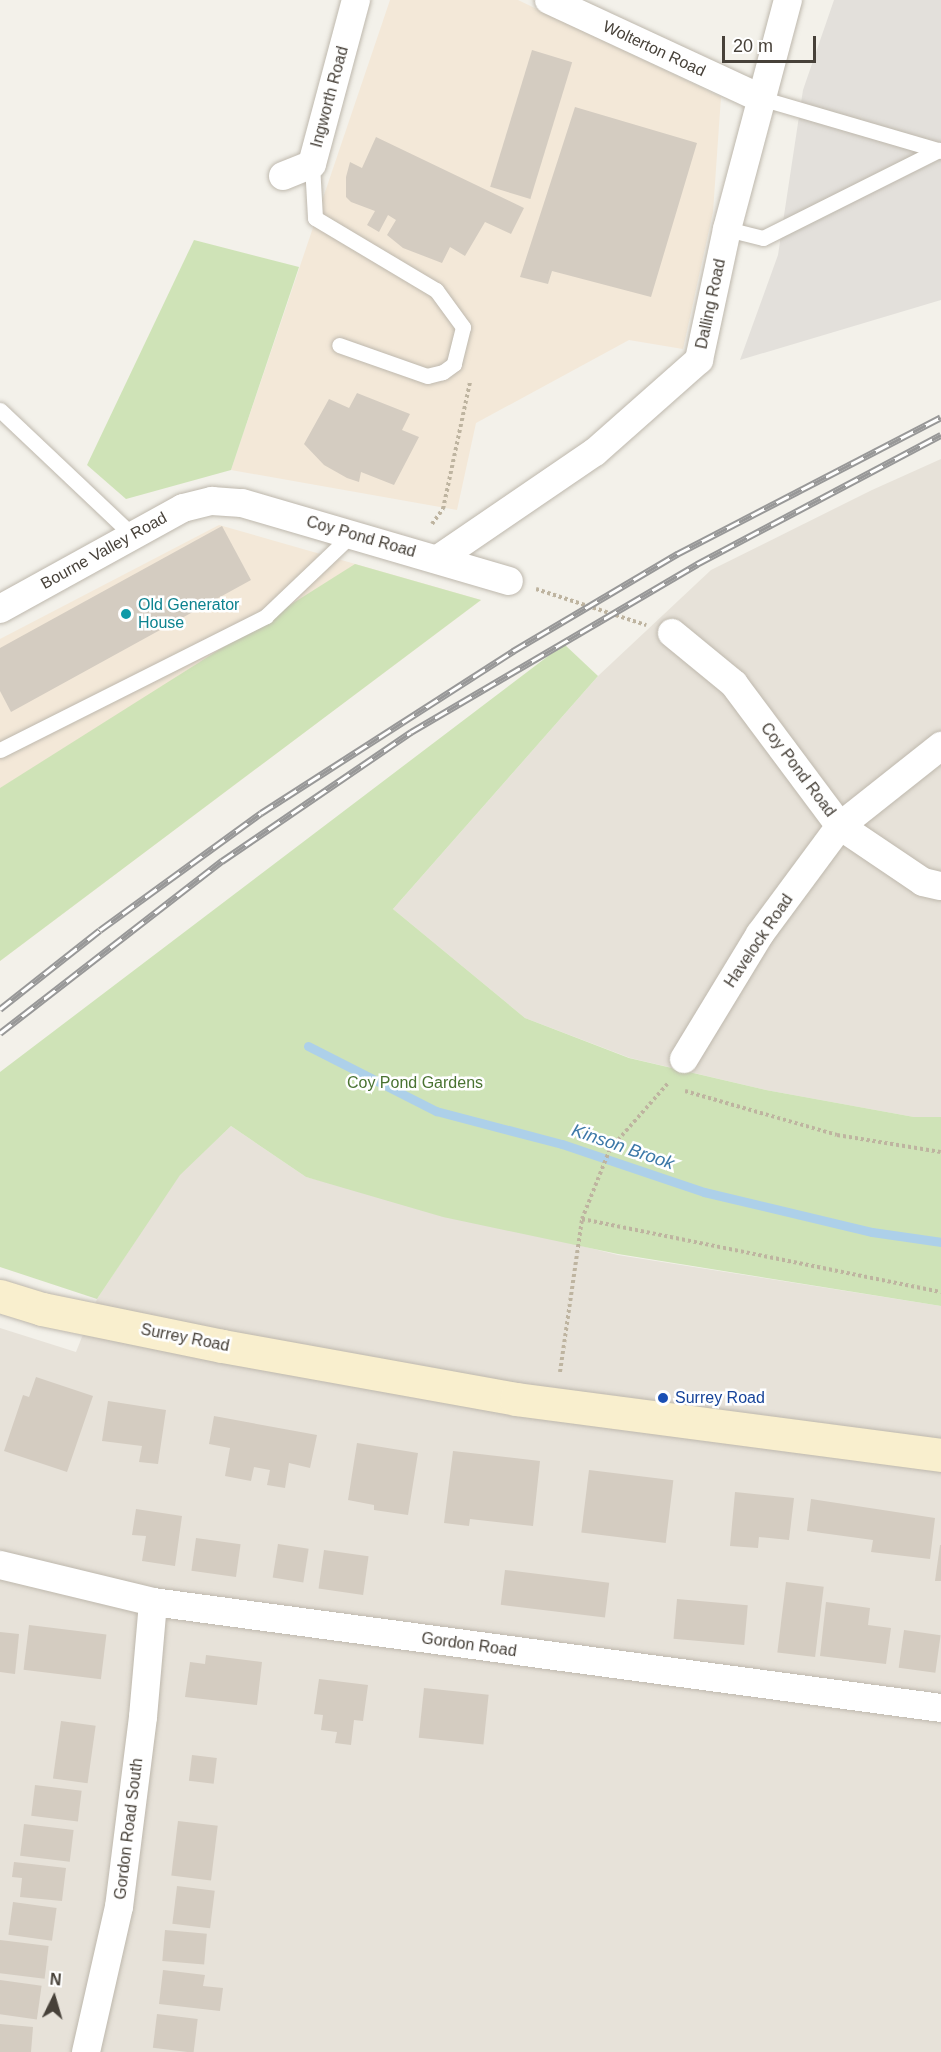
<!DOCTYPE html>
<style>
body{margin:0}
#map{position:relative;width:941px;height:2052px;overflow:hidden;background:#f3f1ea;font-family:Helvetica,sans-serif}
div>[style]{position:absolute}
.residential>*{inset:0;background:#e7e2d9}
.commercial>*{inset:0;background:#f3e8d8}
.industrial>*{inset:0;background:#e3e0db}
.green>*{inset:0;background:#cfe3b7}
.stream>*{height:9px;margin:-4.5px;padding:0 4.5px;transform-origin:4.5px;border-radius:4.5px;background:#add0e9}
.building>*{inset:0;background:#d4ccc1;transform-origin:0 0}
.path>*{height:4px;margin-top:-2px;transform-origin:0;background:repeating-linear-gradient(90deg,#beb4a0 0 3px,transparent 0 6px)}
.roads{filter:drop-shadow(0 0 2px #beb8ad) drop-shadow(0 0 2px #beb8ad)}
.lane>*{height:15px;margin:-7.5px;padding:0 7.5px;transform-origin:7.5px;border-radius:7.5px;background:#fff}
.street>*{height:28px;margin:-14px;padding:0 14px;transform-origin:14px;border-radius:14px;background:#fff}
.secondary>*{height:33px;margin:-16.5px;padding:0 16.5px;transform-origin:16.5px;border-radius:16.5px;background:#f9efce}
.rail>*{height:7px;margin-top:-3.5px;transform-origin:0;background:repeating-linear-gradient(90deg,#fff 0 14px,#989898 0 28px);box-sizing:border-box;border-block:2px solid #989898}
.dots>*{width:16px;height:16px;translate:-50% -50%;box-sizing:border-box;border:3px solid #fff;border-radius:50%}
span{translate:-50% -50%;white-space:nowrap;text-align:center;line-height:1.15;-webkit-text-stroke:5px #fff;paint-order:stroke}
.street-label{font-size:16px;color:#474139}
.culture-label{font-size:16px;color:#0d838f}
.left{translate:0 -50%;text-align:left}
.park-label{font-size:16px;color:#4a7332}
.transit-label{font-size:16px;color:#164399}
.water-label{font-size:18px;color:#3d79a8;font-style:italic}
.north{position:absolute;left:24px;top:1968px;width:60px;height:60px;-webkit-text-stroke:4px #fff;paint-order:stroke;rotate:5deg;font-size:16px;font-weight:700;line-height:24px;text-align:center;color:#474139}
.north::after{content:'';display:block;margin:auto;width:21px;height:27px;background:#474139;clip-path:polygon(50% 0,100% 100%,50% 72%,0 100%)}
.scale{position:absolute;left:722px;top:36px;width:94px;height:27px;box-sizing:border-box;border:3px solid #474139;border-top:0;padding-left:8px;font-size:18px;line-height:21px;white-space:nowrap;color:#474139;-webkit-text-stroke:4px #fff;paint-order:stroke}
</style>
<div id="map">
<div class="residential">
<div style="clip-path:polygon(941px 459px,941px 1117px,914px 1117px,766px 1090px,630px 1058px,525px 1018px,393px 909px,598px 676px,711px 570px,872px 490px)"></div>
<div style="clip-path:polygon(231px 1126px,306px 1177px,618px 1255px,941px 1306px,941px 2052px,0 2052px,0 1328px,76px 1352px,97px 1299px,179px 1175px)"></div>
</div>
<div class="commercial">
<div style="clip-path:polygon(390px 0,518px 0,721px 97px,713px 212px,683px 349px,629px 340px,476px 423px,457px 510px,231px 470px)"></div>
<div style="clip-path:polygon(219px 525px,481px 600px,0 961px,0 639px)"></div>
</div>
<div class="industrial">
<div style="clip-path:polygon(834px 0,941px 0,941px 300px,740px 360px,778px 255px,803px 90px)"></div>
</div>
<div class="green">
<div style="clip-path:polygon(194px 240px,299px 267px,231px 470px,126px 499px,87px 465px)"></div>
<div style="clip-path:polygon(355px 564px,481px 600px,0 961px,0 788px)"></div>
<div style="clip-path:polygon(564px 644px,598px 676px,393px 909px,525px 1018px,629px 1058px,766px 1090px,914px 1117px,941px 1117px,941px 1306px,618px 1254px,443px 1217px,306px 1177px,231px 1126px,180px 1175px,97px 1299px,0 1267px,0 1072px)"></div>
</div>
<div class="stream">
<div style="left:308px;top:1046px;width:144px;rotate:26.9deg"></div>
<div style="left:436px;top:1111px;width:130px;rotate:14.7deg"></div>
<div style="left:562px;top:1144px;width:150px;rotate:18.7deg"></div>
<div style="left:704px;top:1192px;width:173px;rotate:13.4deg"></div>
<div style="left:872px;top:1232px;width:70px;rotate:8.2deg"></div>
</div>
<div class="building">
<div style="left:532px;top:50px;width:42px;height:143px;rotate:17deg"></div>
<div style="clip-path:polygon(575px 107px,697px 143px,651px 297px,552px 271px,548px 284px,520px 277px)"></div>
<div style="clip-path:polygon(376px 137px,524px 208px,511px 234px,485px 222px,465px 256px,450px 247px,442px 263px,403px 248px,387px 235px,396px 220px,388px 215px,379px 232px,367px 225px,375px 211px,351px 202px,346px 197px,346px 177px,350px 162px,362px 168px)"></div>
<div style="clip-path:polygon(357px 393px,410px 414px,402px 430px,419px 437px,394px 485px,361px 472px,359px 482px,347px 478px,324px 465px,304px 444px,329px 399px,349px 408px)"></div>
<div style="clip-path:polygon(222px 526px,251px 580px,11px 712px,0 691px,0 648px)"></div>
<div style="clip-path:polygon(36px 1377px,93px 1396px,67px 1472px,4px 1451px,23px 1395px,29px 1397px)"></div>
<div style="clip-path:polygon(108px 1401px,166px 1410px,158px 1464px,139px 1462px,142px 1446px,102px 1441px)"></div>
<div style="clip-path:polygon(214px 1416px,317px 1435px,310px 1468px,289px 1463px,285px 1488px,267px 1485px,270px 1470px,254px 1467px,251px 1481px,225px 1476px,230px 1448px,209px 1444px)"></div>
<div style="clip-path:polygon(357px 1443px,418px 1453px,408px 1515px,374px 1510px,374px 1505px,348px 1500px)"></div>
<div style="clip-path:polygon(453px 1451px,540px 1461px,533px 1526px,470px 1519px,469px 1526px,444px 1523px)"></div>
<div style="left:589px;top:1470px;width:85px;height:63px;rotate:7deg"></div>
<div style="clip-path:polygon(735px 1492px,794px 1498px,789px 1540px,759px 1537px,758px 1548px,730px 1546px)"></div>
<div style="clip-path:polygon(811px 1499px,935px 1518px,930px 1559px,871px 1552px,873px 1540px,807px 1531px)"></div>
<div style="clip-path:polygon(136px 1509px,182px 1516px,175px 1566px,142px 1561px,146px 1536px,132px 1535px)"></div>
<div style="left:196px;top:1538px;width:45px;height:33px;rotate:8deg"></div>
<div style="left:278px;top:1544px;width:31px;height:34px;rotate:9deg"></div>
<div style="clip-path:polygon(940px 1545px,941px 1545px,941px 1581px,935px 1581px)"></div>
<div style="left:324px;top:1550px;width:45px;height:39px;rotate:8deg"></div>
<div style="left:505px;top:1570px;width:105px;height:35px;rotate:7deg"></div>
<div style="left:786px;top:1582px;width:38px;height:71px;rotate:7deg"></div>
<div style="left:677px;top:1599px;width:71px;height:40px;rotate:5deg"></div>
<div style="clip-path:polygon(826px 1602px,870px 1608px,868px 1625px,891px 1628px,886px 1664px,820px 1656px)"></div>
<div style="left:29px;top:1625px;width:78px;height:45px;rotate:7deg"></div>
<div style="left:904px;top:1630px;width:37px;height:38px;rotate:8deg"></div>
<div style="clip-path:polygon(0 1632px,19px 1634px,15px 1674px,0 1672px)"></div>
<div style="clip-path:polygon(206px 1655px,262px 1662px,257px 1705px,185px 1697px,190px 1662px,205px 1664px)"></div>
<div style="clip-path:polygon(319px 1679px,368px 1685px,363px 1721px,354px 1720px,351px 1745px,335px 1743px,337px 1732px,321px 1730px,323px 1715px,314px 1714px)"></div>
<div style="left:424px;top:1688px;width:65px;height:50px;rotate:6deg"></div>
<div style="left:61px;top:1721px;width:35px;height:58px;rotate:8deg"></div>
<div style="left:192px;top:1755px;width:25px;height:26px;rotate:7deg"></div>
<div style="left:35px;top:1785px;width:47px;height:31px;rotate:7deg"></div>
<div style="left:178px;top:1821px;width:40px;height:55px;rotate:7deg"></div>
<div style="left:24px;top:1824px;width:50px;height:32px;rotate:7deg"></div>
<div style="clip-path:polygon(14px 1862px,66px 1868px,62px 1901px,20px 1897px,22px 1878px,12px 1877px)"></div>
<div style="left:177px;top:1886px;width:38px;height:38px;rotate:7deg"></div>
<div style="left:13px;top:1902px;width:44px;height:33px;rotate:8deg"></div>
<div style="left:165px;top:1930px;width:42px;height:31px;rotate:5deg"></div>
<div style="left:0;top:1940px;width:49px;height:33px;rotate:7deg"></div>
<div style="clip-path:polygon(163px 1970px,205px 1975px,203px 1986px,223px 1988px,220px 2011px,159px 2004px)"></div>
<div style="left:0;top:1980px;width:42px;height:34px;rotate:8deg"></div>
<div style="left:157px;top:2014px;width:41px;height:34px;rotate:7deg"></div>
<div style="clip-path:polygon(0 2024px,33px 2027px,31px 2052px,0 2052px)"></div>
</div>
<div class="path">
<div style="left:432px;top:524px;width:19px;rotate:-54deg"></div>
<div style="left:443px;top:509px;width:130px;rotate:-78deg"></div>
<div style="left:536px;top:589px;width:116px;rotate:18.1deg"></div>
<div style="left:685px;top:1091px;width:158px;rotate:16.1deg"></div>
<div style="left:837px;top:1135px;width:105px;rotate:9.3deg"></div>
<div style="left:582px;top:1219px;width:366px;rotate:11.5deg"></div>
<div style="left:560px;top:1372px;width:155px;rotate:-81.8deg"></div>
<div style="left:582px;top:1219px;width:75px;rotate:-68.2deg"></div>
<div style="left:610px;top:1149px;width:89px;rotate:-48.6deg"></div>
</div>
<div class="roads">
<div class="lane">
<div style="left:760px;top:98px;width:189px;rotate:16.3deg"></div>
<div style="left:312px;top:164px;width:54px;rotate:86.8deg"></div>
<div style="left:315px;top:218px;width:141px;rotate:30.8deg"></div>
<div style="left:436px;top:290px;width:46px;rotate:53.9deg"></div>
<div style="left:463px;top:327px;width:38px;rotate:104deg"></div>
<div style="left:454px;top:364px;width:14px;rotate:144deg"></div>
<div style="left:443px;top:372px;width:16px;rotate:166deg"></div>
<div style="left:427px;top:376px;width:93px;rotate:-160.6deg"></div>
<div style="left:727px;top:229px;width:37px;rotate:14deg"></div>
<div style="left:763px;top:238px;width:197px;rotate:-26.6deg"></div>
<div style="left:0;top:410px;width:182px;rotate:43.4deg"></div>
<div style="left:0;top:750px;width:298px;rotate:-26.7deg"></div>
<div style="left:266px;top:616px;width:117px;rotate:-43.6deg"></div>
</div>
<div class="street">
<div style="left:549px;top:0;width:233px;rotate:24.9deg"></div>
<div style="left:283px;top:176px;width:31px;rotate:-22deg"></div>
<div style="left:312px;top:164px;width:170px;rotate:-75deg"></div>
<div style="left:438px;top:559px;width:190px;rotate:-34.3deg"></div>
<div style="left:595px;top:452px;width:139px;rotate:-41.5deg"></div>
<div style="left:699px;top:360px;width:134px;rotate:-77.9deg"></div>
<div style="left:727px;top:229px;width:237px;rotate:-75.1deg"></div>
<div style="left:0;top:609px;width:209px;rotate:-28.9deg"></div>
<div style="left:183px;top:508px;width:30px;rotate:-14deg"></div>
<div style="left:212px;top:501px;width:30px;rotate:4deg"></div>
<div style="left:242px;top:503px;width:278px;rotate:16.3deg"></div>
<div style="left:672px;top:633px;width:80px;rotate:39.4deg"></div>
<div style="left:734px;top:684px;width:177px;rotate:53.3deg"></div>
<div style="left:840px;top:826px;width:100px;rotate:34deg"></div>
<div style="left:923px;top:882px;width:18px;rotate:13deg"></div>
<div style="left:684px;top:1059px;width:146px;rotate:-58.7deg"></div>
<div style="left:760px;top:934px;width:134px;rotate:-53.5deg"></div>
<div style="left:840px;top:826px;width:129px;rotate:-38.4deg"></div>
<div style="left:0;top:1565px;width:157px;rotate:13.6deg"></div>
<div style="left:153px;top:1602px;width:795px;rotate:7.66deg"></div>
<div style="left:86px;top:2052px;width:149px;rotate:-77.2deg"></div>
<div style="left:119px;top:1907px;width:192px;rotate:-82.8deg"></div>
<div style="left:143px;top:1717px;width:115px;rotate:-85deg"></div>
</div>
<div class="secondary">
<div style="left:0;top:1296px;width:44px;rotate:17.2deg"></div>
<div style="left:42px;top:1309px;width:184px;rotate:11.6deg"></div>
<div style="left:222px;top:1346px;width:299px;rotate:10.2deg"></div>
<div style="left:516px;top:1399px;width:429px;rotate:7.5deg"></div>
</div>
</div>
<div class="rail">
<div style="left:0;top:1009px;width:127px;rotate:-38.3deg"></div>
<div style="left:100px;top:930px;width:199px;rotate:-36deg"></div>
<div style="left:261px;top:813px;width:300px;rotate:-32.7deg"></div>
<div style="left:513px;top:651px;width:191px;rotate:-30.6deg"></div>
<div style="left:677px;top:554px;width:297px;rotate:-27.4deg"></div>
<div style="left:0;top:1033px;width:281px;rotate:-37.8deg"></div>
<div style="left:222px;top:861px;width:229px;rotate:-34.3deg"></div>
<div style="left:411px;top:732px;width:332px;rotate:-30.4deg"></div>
<div style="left:697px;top:564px;width:276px;rotate:-27.9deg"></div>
</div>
<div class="dots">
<div style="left:126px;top:614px;background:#0f9aa8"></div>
<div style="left:663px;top:1398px;background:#1a4fb4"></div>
</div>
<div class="street-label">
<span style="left:654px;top:49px;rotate:25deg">Wolterton Road</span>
<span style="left:330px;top:97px;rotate:-75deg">Ingworth Road</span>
<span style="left:711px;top:304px;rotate:-78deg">Dalling Road</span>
<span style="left:361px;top:537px;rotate:16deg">Coy Pond Road</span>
<span style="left:104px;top:551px;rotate:-29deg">Bourne Valley Road</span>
<span style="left:798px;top:770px;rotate:53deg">Coy Pond Road</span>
<span style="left:759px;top:941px;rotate:-56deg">Havelock Road</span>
<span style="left:185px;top:1338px;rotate:11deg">Surrey Road</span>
<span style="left:469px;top:1645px;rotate:8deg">Gordon Road</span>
<span style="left:129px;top:1829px;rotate:-83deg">Gordon Road South</span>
</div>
<div class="culture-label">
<span class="left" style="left:138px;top:614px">Old Generator<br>House</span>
</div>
<div class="park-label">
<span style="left:415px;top:1083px">Coy Pond Gardens</span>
</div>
<div class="transit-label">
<span class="left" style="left:675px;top:1398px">Surrey Road</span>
</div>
<div class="water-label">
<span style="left:623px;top:1147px;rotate:19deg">Kinson Brook</span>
</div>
<div class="north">N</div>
<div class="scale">20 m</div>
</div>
